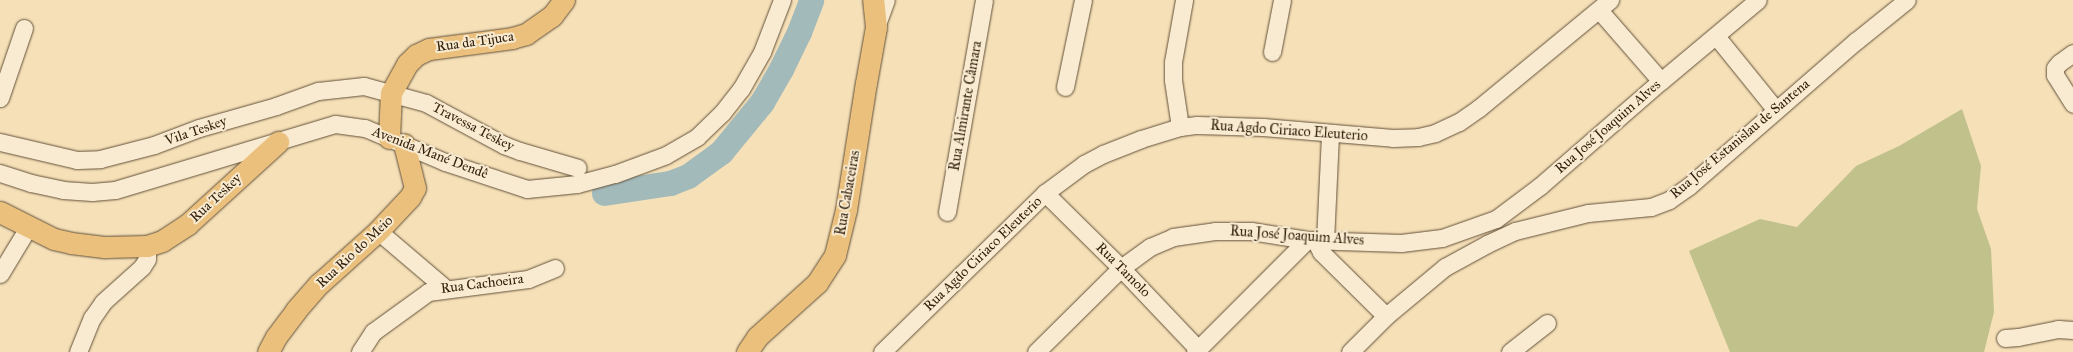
<!DOCTYPE html>
<meta charset="utf-8">
<style>
body{margin:0}
#map{position:relative;width:2073px;height:352px;overflow:hidden;background:#f5e0b8;font-family:"IM FELL Great Primer",serif}
div>[style]{position:absolute}
.green>*{inset:0;background:#c0c18b}
.river>*{height:25px;margin:-12.5px;padding:0 12.5px;transform-origin:12.5px;border-radius:12.5px;background:#a3babb}
.roads{filter:drop-shadow(0 0 1px #635038) drop-shadow(0 0 1px #635038)}
.minor>*{height:17px;margin:-8.5px;padding:0 8.5px;transform-origin:8.5px;border-radius:8.5px;background:#f8ebd1}
.major>*{height:21px;margin:-10.5px;padding:0 10.5px;transform-origin:10.5px;border-radius:10.5px;background:#eac07c}
span{translate:-50% -50%;white-space:nowrap;text-align:center;line-height:1.15;-webkit-text-stroke:4px #f8ebd1;paint-order:stroke}
.street-label{font-size:14px;color:#32200d}
</style>
<div id="map">
<div class="green">
<div style="clip-path:polygon(1962px 109px,1981px 166px,1977px 209px,1991px 249px,1994px 312px,1984px 352px,1730px 352px,1689px 251px,1760px 219px,1797px 227px,1856px 166px,1899px 146px)"></div>
</div>
<div class="river">
<div style="left:604px;top:193px;width:67px;rotate:-8.6deg"></div>
<div style="left:670px;top:183px;width:19px;rotate:-21deg"></div>
<div style="left:688px;top:176px;width:41px;rotate:-36deg"></div>
<div style="left:721px;top:152px;width:65px;rotate:-50.6deg"></div>
<div style="left:762px;top:102px;width:38px;rotate:-60deg"></div>
<div style="left:781px;top:69px;width:41px;rotate:-64.1deg"></div>
<div style="left:799px;top:32px;width:34px;rotate:-69deg"></div>
</div>
<div class="roads">
<div class="minor">
<div style="left:1599px;top:10px;width:94px;rotate:48.9deg"></div>
<div style="left:876px;top:27px;width:29px;rotate:-70deg"></div>
<div style="left:1716px;top:36px;width:95px;rotate:51deg"></div>
<div style="left:1272px;top:52px;width:53px;rotate:-79.1deg"></div>
<div style="left:2073px;top:53px;width:17px;rotate:144deg"></div>
<div style="left:2059px;top:63px;width:6px;rotate:129deg"></div>
<div style="left:2055px;top:68px;width:7px;rotate:90deg"></div>
<div style="left:2055px;top:75px;width:34px;rotate:58deg"></div>
<div style="left:1065px;top:87px;width:89px;rotate:-78.3deg"></div>
<div style="left:0;top:98px;width:74px;rotate:-71.1deg"></div>
<div style="left:1180px;top:127px;width:48px;rotate:-98.5deg"></div>
<div style="left:1173px;top:80px;width:18px;rotate:-90deg"></div>
<div style="left:1173px;top:62px;width:63px;rotate:-79.9deg"></div>
<div style="left:0;top:142px;width:79px;rotate:13.2deg"></div>
<div style="left:77px;top:160px;width:23px;rotate:-2deg"></div>
<div style="left:100px;top:159px;width:56px;rotate:-14.5deg"></div>
<div style="left:154px;top:145px;width:48px;rotate:-20.7deg"></div>
<div style="left:199px;top:128px;width:80px;rotate:-15.9deg"></div>
<div style="left:276px;top:106px;width:45px;rotate:-19.7deg"></div>
<div style="left:318px;top:91px;width:46px;rotate:-6.2deg"></div>
<div style="left:364px;top:86px;width:64px;rotate:15.3deg"></div>
<div style="left:426px;top:103px;width:89px;rotate:28.3deg"></div>
<div style="left:504px;top:145px;width:17px;rotate:21deg"></div>
<div style="left:520px;top:151px;width:60px;rotate:16.3deg"></div>
<div style="left:0;top:173px;width:33px;rotate:18deg"></div>
<div style="left:31px;top:183px;width:33px;rotate:12deg"></div>
<div style="left:63px;top:190px;width:29px;rotate:4deg"></div>
<div style="left:92px;top:192px;width:23px;rotate:-5deg"></div>
<div style="left:115px;top:190px;width:230px;rotate:-16.7deg"></div>
<div style="left:335px;top:124px;width:30px;rotate:8deg"></div>
<div style="left:365px;top:128px;width:87px;rotate:23deg"></div>
<div style="left:445px;top:162px;width:86px;rotate:18.2deg"></div>
<div style="left:527px;top:189px;width:50px;rotate:-5.7deg"></div>
<div style="left:577px;top:184px;width:39px;rotate:-15deg"></div>
<div style="left:615px;top:174px;width:54px;rotate:-20.4deg"></div>
<div style="left:666px;top:155px;width:36px;rotate:-30deg"></div>
<div style="left:697px;top:137px;width:35px;rotate:-44deg"></div>
<div style="left:722px;top:113px;width:31px;rotate:-52deg"></div>
<div style="left:741px;top:89px;width:43px;rotate:-60.4deg"></div>
<div style="left:762px;top:52px;width:56px;rotate:-69deg"></div>
<div style="left:1045px;top:193px;width:107px;rotate:44.6deg"></div>
<div style="left:1121px;top:268px;width:112px;rotate:46.5deg"></div>
<div style="left:947px;top:212px;width:215px;rotate:-80.1deg"></div>
<div style="left:378px;top:231px;width:88px;rotate:40.4deg"></div>
<div style="left:1315px;top:240px;width:13px;rotate:63deg"></div>
<div style="left:1321px;top:252px;width:91px;rotate:44.6deg"></div>
<div style="left:1325px;top:241px;width:108px;rotate:-87.3deg"></div>
<div style="left:0;top:274px;width:56px;rotate:-58.9deg"></div>
<div style="left:2005px;top:338px;width:13px;rotate:-4deg"></div>
<div style="left:2018px;top:337px;width:41px;rotate:-11.3deg"></div>
<div style="left:2058px;top:329px;width:15px;rotate:4deg"></div>
<div style="left:78px;top:352px;width:37px;rotate:-68deg"></div>
<div style="left:92px;top:318px;width:19px;rotate:-55deg"></div>
<div style="left:103px;top:302px;width:52px;rotate:-41.9deg"></div>
<div style="left:142px;top:267px;width:9px;rotate:-58deg"></div>
<div style="left:147px;top:259px;width:13px;rotate:-90deg"></div>
<div style="left:360px;top:352px;width:24px;rotate:-57deg"></div>
<div style="left:373px;top:332px;width:68px;rotate:-36deg"></div>
<div style="left:428px;top:292px;width:101px;rotate:-7.4deg"></div>
<div style="left:528px;top:279px;width:29px;rotate:-22deg"></div>
<div style="left:882px;top:352px;width:228px;rotate:-44.3deg"></div>
<div style="left:1045px;top:193px;width:49px;rotate:-36.6deg"></div>
<div style="left:1084px;top:164px;width:21px;rotate:-28deg"></div>
<div style="left:1103px;top:154px;width:41px;rotate:-21.5deg"></div>
<div style="left:1141px;top:139px;width:41px;rotate:-17.1deg"></div>
<div style="left:1180px;top:127px;width:17px;rotate:-7deg"></div>
<div style="left:1197px;top:125px;width:66px;rotate:1.7deg"></div>
<div style="left:1263px;top:127px;width:130px;rotate:4.8deg"></div>
<div style="left:1393px;top:138px;width:25px;rotate:-2deg"></div>
<div style="left:1418px;top:137px;width:17px;rotate:-13deg"></div>
<div style="left:1435px;top:133px;width:26px;rotate:-25deg"></div>
<div style="left:1459px;top:122px;width:24px;rotate:-35deg"></div>
<div style="left:1479px;top:108px;width:170px;rotate:-39.5deg"></div>
<div style="left:1036px;top:352px;width:120px;rotate:-44.7deg"></div>
<div style="left:1121px;top:268px;width:36px;rotate:-36deg"></div>
<div style="left:1150px;top:247px;width:25px;rotate:-23deg"></div>
<div style="left:1173px;top:237px;width:42px;rotate:-8.1deg"></div>
<div style="left:1215px;top:231px;width:36px"></div>
<div style="left:1251px;top:231px;width:57px;rotate:9.1deg"></div>
<div style="left:1307px;top:240px;width:94px;rotate:1.8deg"></div>
<div style="left:1401px;top:243px;width:41px;rotate:-7deg"></div>
<div style="left:1442px;top:238px;width:57px;rotate:-19.4deg"></div>
<div style="left:1496px;top:219px;width:55px;rotate:-36.9deg"></div>
<div style="left:1540px;top:186px;width:160px;rotate:-41deg"></div>
<div style="left:1661px;top:81px;width:126px;rotate:-39.9deg"></div>
<div style="left:1195px;top:352px;width:158px;rotate:-45deg"></div>
<div style="left:1350px;top:352px;width:51px;rotate:-45deg"></div>
<div style="left:1386px;top:316px;width:77px;rotate:-39.7deg"></div>
<div style="left:1445px;top:267px;width:48px;rotate:-28.7deg"></div>
<div style="left:1487px;top:244px;width:31px;rotate:-25deg"></div>
<div style="left:1515px;top:231px;width:75px;rotate:-13.9deg"></div>
<div style="left:1588px;top:213px;width:63px;rotate:-5.4deg"></div>
<div style="left:1651px;top:207px;width:19px;rotate:-21deg"></div>
<div style="left:1669px;top:200px;width:24px;rotate:-35deg"></div>
<div style="left:1689px;top:186px;width:221px;rotate:-41deg"></div>
<div style="left:1856px;top:41px;width:65px;rotate:-38.8deg"></div>
<div style="left:1510px;top:352px;width:47px;rotate:-38.1deg"></div>
</div>
<div class="major">
<div style="left:389px;top:138px;width:45px;rotate:-87.5deg"></div>
<div style="left:391px;top:93px;width:33px;rotate:-61deg"></div>
<div style="left:407px;top:64px;width:13px;rotate:-45deg"></div>
<div style="left:416px;top:55px;width:14px;rotate:-25deg"></div>
<div style="left:429px;top:49px;width:84px;rotate:-7.5deg"></div>
<div style="left:512px;top:38px;width:15px;rotate:-16deg"></div>
<div style="left:526px;top:34px;width:32px;rotate:-35deg"></div>
<div style="left:552px;top:16px;width:20px;rotate:-53deg"></div>
<div style="left:0;top:212px;width:60px;rotate:26.6deg"></div>
<div style="left:54px;top:239px;width:17px;rotate:13deg"></div>
<div style="left:71px;top:243px;width:35px;rotate:7deg"></div>
<div style="left:106px;top:247px;width:41px;rotate:-1.4deg"></div>
<div style="left:147px;top:246px;width:16px;rotate:-18deg"></div>
<div style="left:162px;top:241px;width:31px;rotate:-33deg"></div>
<div style="left:188px;top:224px;width:122px;rotate:-42.3deg"></div>
<div style="left:268px;top:352px;width:17px;rotate:-62deg"></div>
<div style="left:276px;top:337px;width:34px;rotate:-53deg"></div>
<div style="left:296px;top:310px;width:35px;rotate:-49deg"></div>
<div style="left:319px;top:284px;width:79px;rotate:-41.9deg"></div>
<div style="left:378px;top:231px;width:47px;rotate:-46.7deg"></div>
<div style="left:410px;top:197px;width:10px;rotate:-61deg"></div>
<div style="left:415px;top:188px;width:45px;rotate:-104deg"></div>
<div style="left:747px;top:352px;width:18px;rotate:-56deg"></div>
<div style="left:757px;top:337px;width:81px;rotate:-42deg"></div>
<div style="left:817px;top:283px;width:33px;rotate:-57deg"></div>
<div style="left:835px;top:255px;width:46px;rotate:-76.3deg"></div>
<div style="left:846px;top:210px;width:129px;rotate:-81.1deg"></div>
<div style="left:866px;top:83px;width:57px;rotate:-79.9deg"></div>
<div style="left:876px;top:27px;width:27px;rotate:-96deg"></div>
</div>
</div>
<div class="street-label">
<span style="left:475px;top:42px;rotate:-8deg">Rua da Tijuca</span>
<span style="left:966px;top:106px;rotate:-80deg">Rua Almirante Câmara</span>
<span style="left:473px;top:127px;rotate:27deg">Travessa Teskey</span>
<span style="left:1608px;top:127px;rotate:-41deg">Rua José Joaquim Alves</span>
<span style="left:196px;top:131px;rotate:-19deg">Vila Teskey</span>
<span style="left:1289px;top:131px;rotate:4deg">Rua Agdo Ciriaco Eleuterio</span>
<span style="left:1740px;top:139px;rotate:-40deg">Rua José Estanislau de Santena</span>
<span style="left:430px;top:153px;rotate:21deg">Avenida Mané Dendê</span>
<span style="left:848px;top:193px;rotate:-80deg">Rua Cabaceiras</span>
<span style="left:216px;top:198px;rotate:-43deg">Rua Teskey</span>
<span style="left:1297px;top:236px;rotate:4deg">Rua José Joaquim Alves</span>
<span style="left:355px;top:252px;rotate:-43deg">Rua Rio do Meio</span>
<span style="left:983px;top:254px;rotate:-44deg">Rua Agdo Ciriaco Eleuterio</span>
<span style="left:1123px;top:270px;rotate:45deg">Rua Tamolo</span>
<span style="left:482px;top:284px;rotate:-7deg">Rua Cachoeira</span>
</div>
</div>
